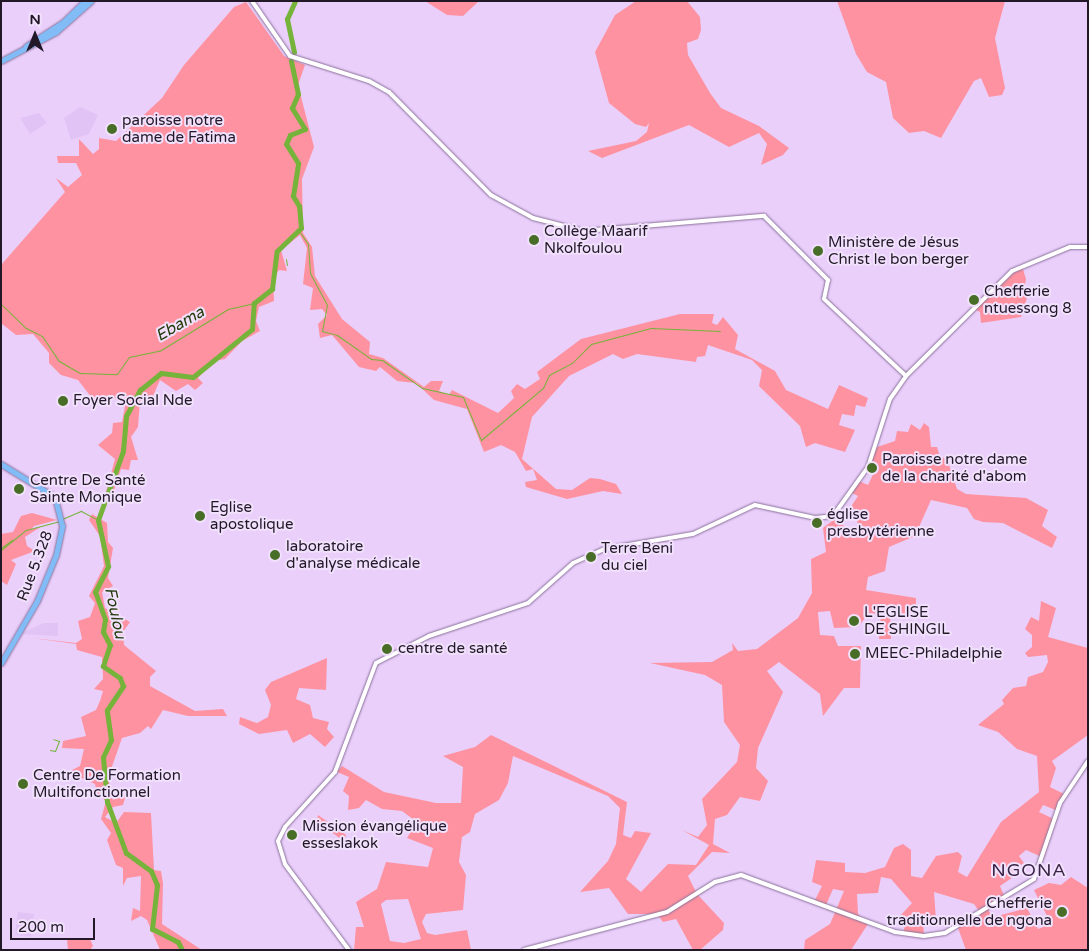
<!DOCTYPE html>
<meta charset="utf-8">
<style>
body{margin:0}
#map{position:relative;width:1089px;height:951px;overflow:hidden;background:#eacffb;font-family:"Varela Round",sans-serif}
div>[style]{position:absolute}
.built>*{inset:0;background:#e1c3f5;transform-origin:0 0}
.green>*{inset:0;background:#fe92a0}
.stream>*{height:1px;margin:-0.5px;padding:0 0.5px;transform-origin:0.5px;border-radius:0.5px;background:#75b33a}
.river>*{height:5px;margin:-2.5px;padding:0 2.5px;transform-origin:2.5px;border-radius:2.5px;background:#75b33a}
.roads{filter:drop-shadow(0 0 1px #8a729a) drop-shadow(0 0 1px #8a729a)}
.minor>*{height:4px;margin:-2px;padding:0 2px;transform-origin:2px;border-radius:2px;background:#fff}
.major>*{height:5px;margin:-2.5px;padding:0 2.5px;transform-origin:2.5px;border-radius:2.5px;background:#82bcf7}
.dots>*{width:14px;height:14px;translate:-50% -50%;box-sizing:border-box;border:2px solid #f1e1fc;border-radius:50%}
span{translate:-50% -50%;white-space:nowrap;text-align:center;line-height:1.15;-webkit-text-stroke:4px #f1e1fc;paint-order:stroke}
.poi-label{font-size:15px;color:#221828}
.left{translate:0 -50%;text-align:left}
.right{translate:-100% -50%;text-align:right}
.street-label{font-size:15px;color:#221828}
.water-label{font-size:16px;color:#243c0d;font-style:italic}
.quarter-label{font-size:18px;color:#392345;letter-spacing:1px}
.frame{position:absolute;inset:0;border:2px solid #221828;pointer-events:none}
.north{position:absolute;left:10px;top:10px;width:50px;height:50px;-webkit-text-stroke:4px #f1e1fc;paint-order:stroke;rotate:0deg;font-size:14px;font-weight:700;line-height:20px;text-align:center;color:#221828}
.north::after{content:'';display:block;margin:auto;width:18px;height:22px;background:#221828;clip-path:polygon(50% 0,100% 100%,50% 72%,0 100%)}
.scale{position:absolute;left:10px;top:918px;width:85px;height:22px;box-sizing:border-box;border:2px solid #221828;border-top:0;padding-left:6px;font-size:15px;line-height:18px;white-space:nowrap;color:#221828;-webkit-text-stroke:4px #f1e1fc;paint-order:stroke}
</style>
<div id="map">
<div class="built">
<div style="clip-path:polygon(80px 107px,98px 115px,89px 134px,71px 140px,64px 118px)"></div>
<div style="clip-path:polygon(39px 113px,47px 123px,30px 134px,20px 118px)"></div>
<div style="clip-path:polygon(44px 623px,58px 623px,58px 636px,19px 634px)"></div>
<div style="left:18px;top:912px;width:16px;height:23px;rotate:7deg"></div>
</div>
<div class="green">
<div style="clip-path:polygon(425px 1px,479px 1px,463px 16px,447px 15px)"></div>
<div style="clip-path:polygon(636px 1px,687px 1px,700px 17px,701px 30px,698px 39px,687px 43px,688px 55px,710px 93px,721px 108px,759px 126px,789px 148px,783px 155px,761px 165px,767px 144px,759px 133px,729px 147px,689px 125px,602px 158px,588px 151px,636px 141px,647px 132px,649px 123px,646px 127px,635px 124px,609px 103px,595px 52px,615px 15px)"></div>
<div style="clip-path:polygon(837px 1px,1005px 1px,995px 38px,1005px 88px,1002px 95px,989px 97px,981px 78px,974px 81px,941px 138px,924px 131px,909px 133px,893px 118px,886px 82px,867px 72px,856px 54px)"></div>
<div style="clip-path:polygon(246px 2px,284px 56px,305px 65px,298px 85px,314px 147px,302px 179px,303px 233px,312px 247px,315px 276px,342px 319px,370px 342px,369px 354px,383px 358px,424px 387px,431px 381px,443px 381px,439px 391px,449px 395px,452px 390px,498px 413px,514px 398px,511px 391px,517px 384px,525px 389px,540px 379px,537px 372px,581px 339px,680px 314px,714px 314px,712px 323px,717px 325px,723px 317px,738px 335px,735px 349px,775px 371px,786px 390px,828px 409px,839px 385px,868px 398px,865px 407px,856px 405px,854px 416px,842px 414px,839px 425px,855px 430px,845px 452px,815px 443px,806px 447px,800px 426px,759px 386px,762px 370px,752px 360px,708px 345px,705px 356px,697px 357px,696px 362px,637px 354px,623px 359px,613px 354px,569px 376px,532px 417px,522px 459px,556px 489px,572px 490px,590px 478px,600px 479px,616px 484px,622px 494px,603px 491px,567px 499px,526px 487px,525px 482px,537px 480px,533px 469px,526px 471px,515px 452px,501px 445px,484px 452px,467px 409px,434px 400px,416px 383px,397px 381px,380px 367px,376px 371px,359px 367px,332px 335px,320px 338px,318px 324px,327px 315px,322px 309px,310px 310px,313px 288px,303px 284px,307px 248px,300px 235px,281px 250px,287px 271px,279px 270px,273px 279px,274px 301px,259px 307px,256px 321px,260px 331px,242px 341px,225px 359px,214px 361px,198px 378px,203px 383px,195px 390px,188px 384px,176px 391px,160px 380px,153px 396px,140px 401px,138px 427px,131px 437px,138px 460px,131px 460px,129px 470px,121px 469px,111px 500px,103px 503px,115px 459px,98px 445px,112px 433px,113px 423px,122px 422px,125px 406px,113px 397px,92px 398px,78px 380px,61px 375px,49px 363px,49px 353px,33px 334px,16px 335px,1px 323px,1px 265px,65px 192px,56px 178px,68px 187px,82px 175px,76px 163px,58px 163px,57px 156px,79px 156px,79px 139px,93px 154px,99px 149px,99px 138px,116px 141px,162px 98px,184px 65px,234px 7px)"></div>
<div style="clip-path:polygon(1022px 266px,1026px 279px,1023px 295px,1027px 298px,1021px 317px,981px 323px,980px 312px,974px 309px)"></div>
<div style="clip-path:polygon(evenodd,924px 423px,929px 427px,931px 447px,937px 447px,940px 457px,947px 459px,957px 489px,966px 494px,1026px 498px,1048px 510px,1042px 526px,1057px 537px,1052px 548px,1003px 523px,983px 522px,974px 519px,967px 508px,931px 500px,915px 536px,889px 547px,885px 571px,868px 577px,866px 590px,916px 598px,916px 614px,890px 613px,891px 639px,879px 639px,881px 614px,869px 613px,858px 627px,834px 628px,830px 611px,818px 612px,820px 635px,834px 636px,838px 646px,861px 646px,860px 688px,844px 688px,823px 716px,820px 694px,779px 662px,767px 671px,783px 692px,758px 748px,756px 768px,768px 781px,760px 801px,740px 797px,727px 815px,715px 819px,713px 844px,730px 853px,712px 852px,688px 876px,697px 894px,724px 923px,723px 930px,700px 950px,693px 950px,676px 919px,663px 922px,657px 914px,628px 914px,609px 888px,580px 892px,608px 861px,616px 844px,620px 808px,608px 796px,513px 756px,508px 783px,499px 800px,475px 814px,470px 832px,462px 837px,459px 862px,466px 875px,463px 910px,426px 914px,422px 922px,427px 933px,435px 935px,467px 930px,471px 950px,354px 950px,356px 927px,364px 927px,356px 902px,377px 889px,386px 862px,428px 867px,433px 848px,407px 838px,417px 822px,402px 811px,382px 809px,366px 800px,359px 808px,348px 810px,349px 796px,343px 791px,349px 777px,337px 772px,342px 766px,384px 792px,436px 803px,461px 803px,463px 767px,443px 756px,475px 747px,491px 735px,627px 802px,623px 835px,631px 838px,635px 831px,651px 833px,626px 879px,641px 892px,668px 864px,696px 865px,709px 845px,682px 830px,698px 837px,707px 825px,702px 799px,737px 762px,740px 745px,724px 722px,722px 685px,705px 675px,650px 663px,712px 662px,733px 650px,732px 643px,738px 651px,757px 649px,798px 618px,812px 593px,811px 559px,826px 552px,823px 528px,836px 518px,850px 533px,859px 527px,852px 505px,858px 496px,852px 493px,859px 481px,868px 485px,877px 466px,871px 462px,877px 447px,895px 441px,897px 431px,908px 432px,911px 424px,920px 430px,924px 423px,408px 899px,421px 939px,404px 943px,390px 941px,381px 904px,386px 900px,408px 899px)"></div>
<div style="clip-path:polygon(32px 513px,57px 520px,34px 526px,31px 530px,42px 526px,25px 537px,27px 546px,35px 551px,11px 560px,16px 564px,7px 585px,1px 581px,1px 534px,13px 532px,21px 516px)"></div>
<div style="clip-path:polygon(92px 514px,107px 523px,108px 542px,113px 548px,108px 578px,113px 586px,102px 592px,105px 608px,130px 622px,123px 632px,124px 645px,156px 671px,150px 677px,150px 686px,195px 711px,223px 709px,227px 716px,188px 716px,163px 710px,151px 729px,148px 726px,140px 733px,122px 738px,108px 778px,113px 800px,124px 793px,125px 798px,123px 805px,113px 807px,105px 817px,116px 823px,124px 812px,151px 813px,154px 870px,161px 871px,163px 883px,162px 924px,202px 950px,160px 950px,147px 920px,141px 916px,131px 921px,133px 908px,140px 911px,141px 876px,127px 878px,123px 886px,123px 868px,116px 865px,107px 840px,111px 833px,101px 819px,106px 801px,97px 794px,95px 784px,68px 772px,80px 766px,84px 749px,62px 748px,63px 741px,86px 736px,81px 717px,96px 710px,100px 701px,103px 691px,94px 689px,103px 679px,102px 657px,77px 650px,76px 644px,32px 638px,76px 643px,82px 639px,78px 621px,90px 617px,95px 603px,89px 596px,104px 566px,100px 536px,89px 520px)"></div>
<div style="clip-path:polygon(1041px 601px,1056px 608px,1048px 637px,1088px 648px,1088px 735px,1052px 761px,1056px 768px,1050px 787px,1064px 794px,1058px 811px,1043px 805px,1039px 812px,1056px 820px,1044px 858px,1026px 850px,1019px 856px,1024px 863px,1012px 871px,1016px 875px,1000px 886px,1005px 898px,988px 910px,992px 916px,1001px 915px,1027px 908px,1038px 929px,1051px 924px,1034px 890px,1049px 883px,1061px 885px,1071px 877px,1088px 888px,1088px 950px,966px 950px,958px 928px,981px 914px,974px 904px,934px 892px,936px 920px,923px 921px,924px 935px,903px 933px,906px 922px,901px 915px,912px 903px,891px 879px,881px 877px,878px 893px,857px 894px,858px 914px,868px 924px,851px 950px,804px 950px,805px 940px,830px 924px,844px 891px,833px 889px,826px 905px,815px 900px,822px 886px,812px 882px,816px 860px,845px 863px,845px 872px,865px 873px,885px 867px,894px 848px,903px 844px,911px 850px,911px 876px,922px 878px,936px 856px,958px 852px,962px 856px,958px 872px,967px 877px,1001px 822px,1039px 792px,1037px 756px,1017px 749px,998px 732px,978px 725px,1004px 704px,1002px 700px,1013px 688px,1026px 686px,1028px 677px,1043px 672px,1048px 662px,1047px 655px,1028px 657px,1025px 653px,1032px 647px,1032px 635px,1025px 629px,1031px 617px,1039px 621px)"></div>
<div style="clip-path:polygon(327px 658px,326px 690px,299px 688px,296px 699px,310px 705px,313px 718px,329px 722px,327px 729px,334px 737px,325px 747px,310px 734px,293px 743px,287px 730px,259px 734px,239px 724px,240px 717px,257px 723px,268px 717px,271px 705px,265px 690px,271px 682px)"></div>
<div style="clip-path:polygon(318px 815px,346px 835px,344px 841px,317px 822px)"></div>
<div style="clip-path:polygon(72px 938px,90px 939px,93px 946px,90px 950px,68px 950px,67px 940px)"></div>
</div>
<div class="stream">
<div style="left:299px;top:231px;width:16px;rotate:55deg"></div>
<div style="left:308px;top:244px;width:29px;rotate:86deg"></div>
<div style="left:310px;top:273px;width:36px;rotate:62deg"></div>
<div style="left:327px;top:305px;width:26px;rotate:101deg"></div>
<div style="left:322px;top:331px;width:16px;rotate:15deg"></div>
<div style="left:337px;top:335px;width:42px;rotate:35.2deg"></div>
<div style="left:371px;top:359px;width:11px;rotate:5deg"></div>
<div style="left:382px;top:360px;width:49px;rotate:35deg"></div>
<div style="left:422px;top:388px;width:42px;rotate:12.4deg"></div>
<div style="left:463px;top:397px;width:47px;rotate:67.3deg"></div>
<div style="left:481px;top:440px;width:81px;rotate:-40deg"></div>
<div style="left:543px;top:388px;width:14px;rotate:-65deg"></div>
<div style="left:549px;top:375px;width:27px;rotate:-28deg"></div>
<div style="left:573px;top:362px;width:25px;rotate:-45deg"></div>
<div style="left:591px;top:344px;width:62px;rotate:-14.9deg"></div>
<div style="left:651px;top:328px;width:69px;rotate:2.5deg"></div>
<div style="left:286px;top:259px;width:6px;rotate:81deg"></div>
<div style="left:1px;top:304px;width:35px;rotate:44deg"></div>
<div style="left:26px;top:328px;width:18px;rotate:27deg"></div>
<div style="left:42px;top:336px;width:30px;rotate:56deg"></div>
<div style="left:59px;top:361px;width:24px;rotate:30deg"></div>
<div style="left:80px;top:373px;width:37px;rotate:2deg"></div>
<div style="left:117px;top:374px;width:21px;rotate:-55deg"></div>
<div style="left:129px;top:357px;width:33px;rotate:-12deg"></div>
<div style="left:161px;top:350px;width:79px;rotate:-31.5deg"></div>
<div style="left:228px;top:309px;width:27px;rotate:-13deg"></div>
<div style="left:62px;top:519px;width:21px;rotate:-23deg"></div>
<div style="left:81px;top:511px;width:19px;rotate:28deg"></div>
<div style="left:99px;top:523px;width:15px;rotate:79deg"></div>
<div style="left:1px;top:548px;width:14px;rotate:-36deg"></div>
<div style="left:1px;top:550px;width:32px;rotate:-39deg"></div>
<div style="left:26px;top:530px;width:34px;rotate:-15deg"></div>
<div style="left:50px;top:750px;width:5px;rotate:11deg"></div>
<div style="left:55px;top:751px;width:11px;rotate:-68deg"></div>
<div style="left:59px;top:741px;width:6px;rotate:-162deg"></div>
</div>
<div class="river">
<div style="left:294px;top:52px;width:34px;rotate:-102deg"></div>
<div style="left:287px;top:19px;width:20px;rotate:-66deg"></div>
<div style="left:182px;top:950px;width:9px;rotate:-117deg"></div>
<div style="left:178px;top:942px;width:29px;rotate:-153deg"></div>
<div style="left:152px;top:929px;width:44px;rotate:-83.5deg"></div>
<div style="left:157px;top:885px;width:15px;rotate:-113deg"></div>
<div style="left:151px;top:871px;width:31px;rotate:-144deg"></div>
<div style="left:126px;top:853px;width:54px;rotate:-110.4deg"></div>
<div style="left:107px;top:802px;width:45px;rotate:-95.1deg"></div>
<div style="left:103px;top:757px;width:19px;rotate:-65deg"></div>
<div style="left:111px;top:740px;width:30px;rotate:-98deg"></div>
<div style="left:107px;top:710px;width:29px;rotate:-56deg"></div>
<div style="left:123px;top:686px;width:9px;rotate:-111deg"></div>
<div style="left:120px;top:678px;width:21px;rotate:-145deg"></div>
<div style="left:103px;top:666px;width:22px;rotate:-72deg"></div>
<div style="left:110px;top:645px;width:15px;rotate:-118deg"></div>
<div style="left:103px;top:632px;width:13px;rotate:-81deg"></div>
<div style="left:105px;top:619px;width:29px;rotate:-110deg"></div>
<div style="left:95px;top:592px;width:29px;rotate:-63deg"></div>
<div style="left:108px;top:566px;width:47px;rotate:-102.3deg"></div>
<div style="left:98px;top:520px;width:73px;rotate:-70.1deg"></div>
<div style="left:123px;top:451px;width:35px;rotate:-85deg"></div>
<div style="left:126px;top:416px;width:30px;rotate:-62deg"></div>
<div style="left:140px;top:390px;width:27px;rotate:-39deg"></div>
<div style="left:161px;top:373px;width:32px;rotate:7deg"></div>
<div style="left:193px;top:377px;width:76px;rotate:-39.1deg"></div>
<div style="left:252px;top:329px;width:26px;rotate:-86deg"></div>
<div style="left:254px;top:303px;width:23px;rotate:-38deg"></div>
<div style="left:272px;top:289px;width:38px;rotate:-83deg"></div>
<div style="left:277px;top:251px;width:33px;rotate:-44deg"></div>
<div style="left:301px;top:228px;width:22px;rotate:-95deg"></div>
<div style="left:299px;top:206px;width:12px;rotate:-121deg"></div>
<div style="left:293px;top:196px;width:33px;rotate:-81deg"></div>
<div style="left:298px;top:163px;width:22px;rotate:-122deg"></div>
<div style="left:286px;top:144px;width:10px;rotate:-66deg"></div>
<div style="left:290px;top:135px;width:16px;rotate:-22deg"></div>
<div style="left:305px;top:129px;width:25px;rotate:-122deg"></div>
<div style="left:292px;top:108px;width:15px;rotate:-67deg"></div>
<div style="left:298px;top:94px;width:34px;rotate:-102deg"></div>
</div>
<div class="roads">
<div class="minor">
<div style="left:252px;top:1px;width:67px;rotate:55.4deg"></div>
<div style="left:290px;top:56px;width:83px;rotate:17.6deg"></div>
<div style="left:369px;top:81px;width:23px;rotate:29deg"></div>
<div style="left:389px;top:92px;width:145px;rotate:45.3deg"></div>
<div style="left:491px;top:195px;width:48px;rotate:28.7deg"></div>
<div style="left:533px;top:218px;width:53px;rotate:14.3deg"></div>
<div style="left:584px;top:231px;width:181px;rotate:-4.8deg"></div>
<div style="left:764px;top:216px;width:91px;rotate:45deg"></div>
<div style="left:828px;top:280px;width:19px;rotate:102deg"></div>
<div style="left:824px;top:299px;width:112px;rotate:43.2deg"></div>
<div style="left:349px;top:950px;width:107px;rotate:-126.7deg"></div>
<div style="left:285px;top:864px;width:24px;rotate:-107deg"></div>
<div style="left:278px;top:841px;width:16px;rotate:-63deg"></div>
<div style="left:285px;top:827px;width:74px;rotate:-47.7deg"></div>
<div style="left:335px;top:772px;width:116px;rotate:-69.4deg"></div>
<div style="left:376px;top:663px;width:59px;rotate:-27deg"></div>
<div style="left:429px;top:636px;width:104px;rotate:-18.4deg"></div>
<div style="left:528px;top:603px;width:60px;rotate:-41.6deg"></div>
<div style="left:573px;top:563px;width:35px;rotate:-24deg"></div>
<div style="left:605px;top:549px;width:89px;rotate:-9.7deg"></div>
<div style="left:693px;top:534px;width:68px;rotate:-25.1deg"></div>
<div style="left:755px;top:505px;width:61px;rotate:12.2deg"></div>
<div style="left:815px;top:518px;width:18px;rotate:-6deg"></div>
<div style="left:833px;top:516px;width:60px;rotate:-54.5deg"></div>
<div style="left:868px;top:467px;width:71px;rotate:-72.1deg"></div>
<div style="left:890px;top:399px;width:28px;rotate:-55deg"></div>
<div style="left:906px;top:376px;width:149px;rotate:-44.7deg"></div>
<div style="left:1012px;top:271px;width:63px;rotate:-22.5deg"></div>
<div style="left:1070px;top:247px;width:18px"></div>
<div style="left:524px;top:950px;width:148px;rotate:-14.9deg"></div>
<div style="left:667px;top:912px;width:57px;rotate:-32deg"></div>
<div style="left:715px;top:882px;width:27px;rotate:-15deg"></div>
<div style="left:741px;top:875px;width:164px;rotate:20.3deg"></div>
<div style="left:895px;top:932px;width:29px;rotate:8deg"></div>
<div style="left:924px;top:936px;width:21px;rotate:-8deg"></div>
<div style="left:945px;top:933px;width:104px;rotate:-31.2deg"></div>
<div style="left:1034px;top:879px;width:80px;rotate:-71.1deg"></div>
<div style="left:1060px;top:803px;width:50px;rotate:-56.3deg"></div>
</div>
<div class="major">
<div style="left:26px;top:46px;width:44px;rotate:-33deg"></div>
<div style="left:63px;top:22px;width:30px;rotate:-44deg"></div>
<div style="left:1px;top:61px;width:62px;rotate:-27.8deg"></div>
<div style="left:56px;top:32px;width:47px;rotate:-41.5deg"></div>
<div style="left:1px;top:464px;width:61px;rotate:31.6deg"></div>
<div style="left:1px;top:663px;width:72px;rotate:-59.9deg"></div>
<div style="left:37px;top:601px;width:50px;rotate:-67.6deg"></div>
<div style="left:56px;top:555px;width:30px;rotate:-78deg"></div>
<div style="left:62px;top:526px;width:25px;rotate:-104deg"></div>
</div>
</div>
<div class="dots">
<div style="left:112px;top:129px;background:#486d27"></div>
<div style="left:534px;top:240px;background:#486d27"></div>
<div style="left:818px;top:251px;background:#486d27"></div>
<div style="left:974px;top:300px;background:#486d27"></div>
<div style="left:63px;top:401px;background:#486d27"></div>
<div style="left:872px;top:468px;background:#486d27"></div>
<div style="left:19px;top:489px;background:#486d27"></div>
<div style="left:200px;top:516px;background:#486d27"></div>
<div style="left:817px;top:523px;background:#486d27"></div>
<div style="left:275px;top:555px;background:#486d27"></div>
<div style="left:591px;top:557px;background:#486d27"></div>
<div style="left:854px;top:621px;background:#486d27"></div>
<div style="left:387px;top:649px;background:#486d27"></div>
<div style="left:855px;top:654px;background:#486d27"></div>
<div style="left:23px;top:784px;background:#486d27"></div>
<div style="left:292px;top:835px;background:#486d27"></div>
<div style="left:1062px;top:912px;background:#486d27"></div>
</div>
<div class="poi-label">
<span class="left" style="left:122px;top:129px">paroisse notre<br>dame de Fatima</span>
<span class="left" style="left:544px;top:240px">Collège Maarif<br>Nkolfoulou</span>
<span class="left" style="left:828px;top:251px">Ministère de Jésus<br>Christ le bon berger</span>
<span class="left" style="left:984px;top:300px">Chefferie<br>ntuessong 8</span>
<span class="left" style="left:73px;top:401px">Foyer Social Nde</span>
<span class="left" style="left:882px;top:468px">Paroisse notre dame<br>de la charité d'abom</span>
<span class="left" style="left:30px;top:489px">Centre De Santé<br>Sainte Monique</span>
<span class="left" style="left:210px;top:516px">Eglise<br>apostolique</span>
<span class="left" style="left:827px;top:523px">église<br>presbytérienne</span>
<span class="left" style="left:286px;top:555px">laboratoire<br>d'analyse médicale</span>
<span class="left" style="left:601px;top:557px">Terre Beni<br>du ciel</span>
<span class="left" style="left:864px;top:621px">L'EGLISE<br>DE SHINGIL</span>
<span class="left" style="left:398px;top:649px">centre de santé</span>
<span class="left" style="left:865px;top:654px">MEEC-Philadelphie</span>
<span class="left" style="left:33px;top:784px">Centre De Formation<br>Multifonctionnel</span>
<span class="left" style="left:302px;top:835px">Mission évangélique<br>esseslakok</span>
<span class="right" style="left:1052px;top:912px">Chefferie<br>traditionnelle de ngona</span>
</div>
<div class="street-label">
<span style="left:35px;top:566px;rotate:-69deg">Rue 5.328</span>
</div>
<div class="water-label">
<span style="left:180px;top:324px;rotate:-30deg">Ebama</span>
<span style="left:115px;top:613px;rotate:78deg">Foulou</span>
</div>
<div class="quarter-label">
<span style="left:1029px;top:870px">NGONA</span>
</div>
<div class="frame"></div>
<div class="north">N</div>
<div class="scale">200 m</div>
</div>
